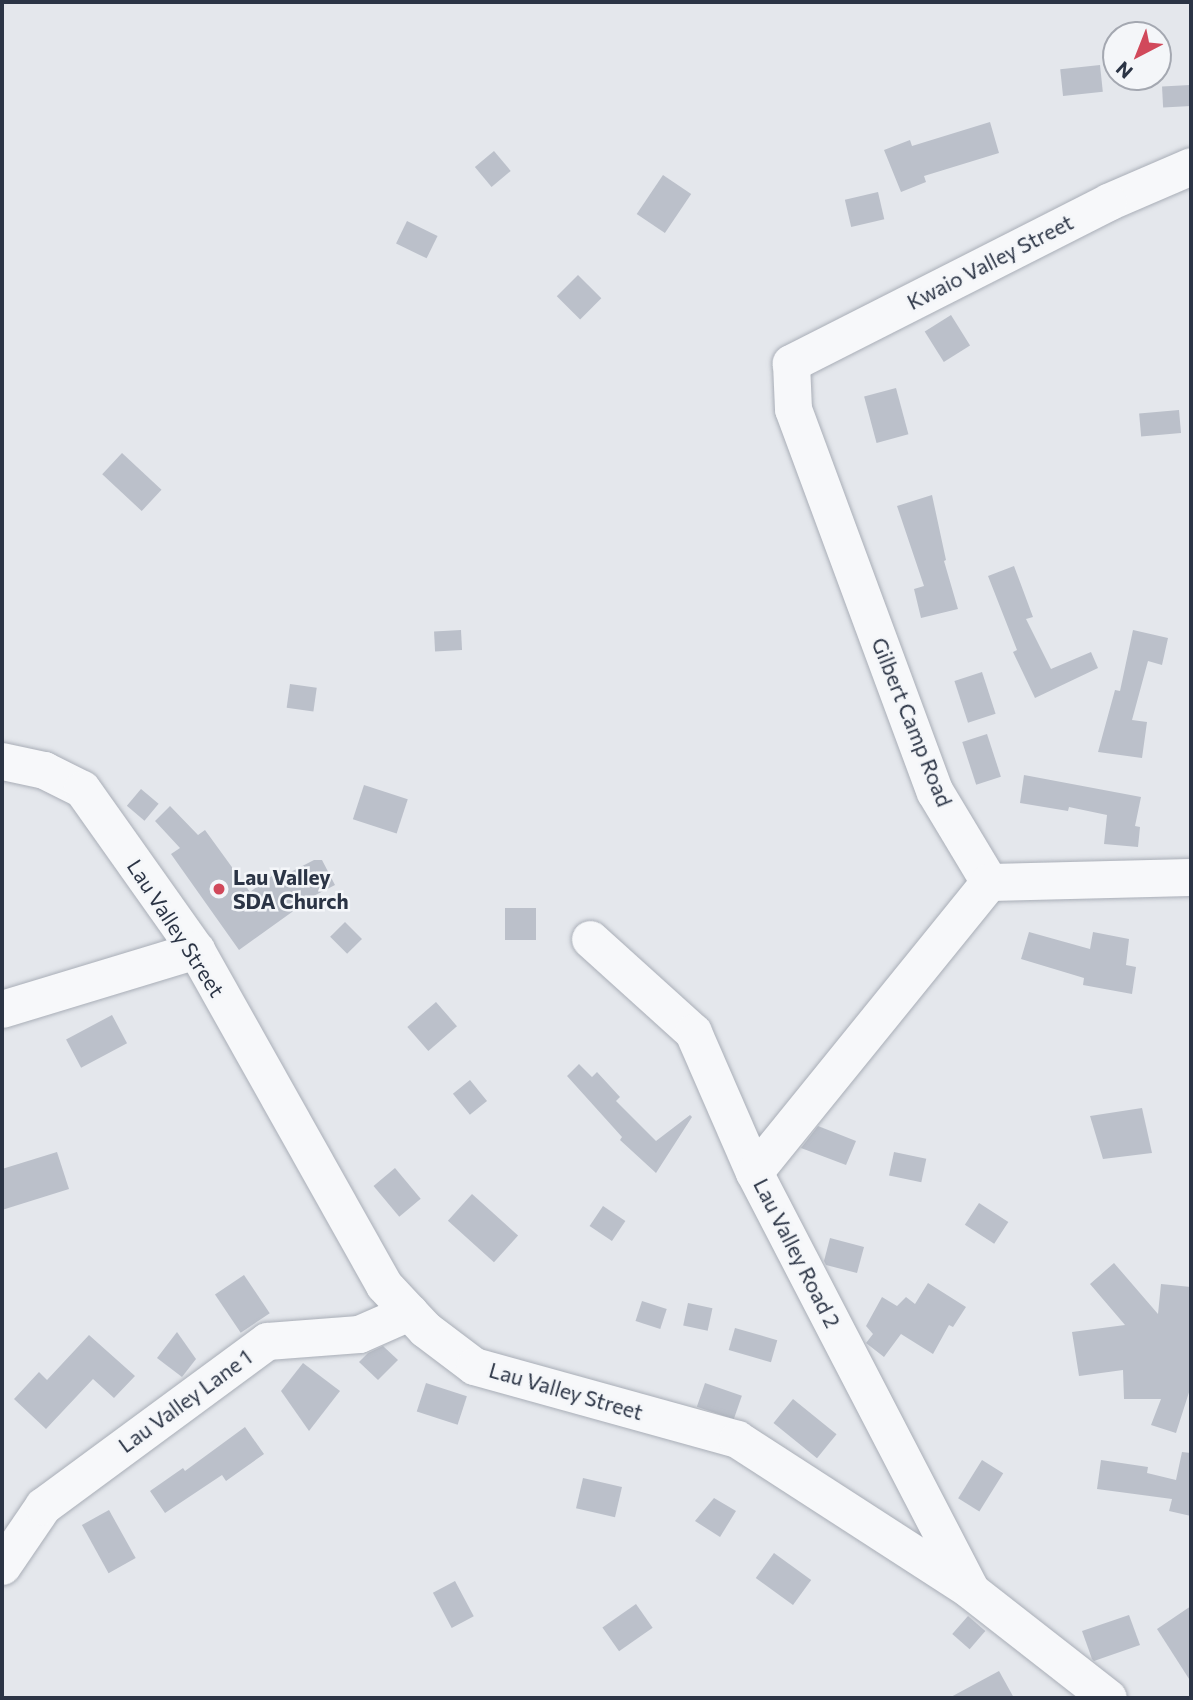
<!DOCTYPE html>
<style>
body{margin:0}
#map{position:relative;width:1193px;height:1700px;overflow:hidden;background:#e4e7ec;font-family:Commissioner,sans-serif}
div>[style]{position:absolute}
.building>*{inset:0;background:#bbc0ca;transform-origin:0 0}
.roads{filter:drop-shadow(0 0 2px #a9aeb7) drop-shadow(0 0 2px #a9aeb7)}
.minor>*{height:37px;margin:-18.5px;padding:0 18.5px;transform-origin:18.5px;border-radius:18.5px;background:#f7f8fa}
.dots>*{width:19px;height:19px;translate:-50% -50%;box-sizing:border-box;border:4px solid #f4f6f9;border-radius:50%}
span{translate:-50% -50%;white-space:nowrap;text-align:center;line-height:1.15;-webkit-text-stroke:5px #f4f6f9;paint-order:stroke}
.street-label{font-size:21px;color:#2b3445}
.poi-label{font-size:21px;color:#2b3445;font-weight:700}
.left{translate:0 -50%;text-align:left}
.frame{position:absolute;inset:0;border:4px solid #2b3445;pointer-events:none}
.north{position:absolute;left:1102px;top:21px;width:70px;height:70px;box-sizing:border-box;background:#f4f6f9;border:2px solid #a4a8b1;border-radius:50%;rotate:222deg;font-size:19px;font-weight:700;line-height:28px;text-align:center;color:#2b3445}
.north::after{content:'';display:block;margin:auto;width:24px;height:32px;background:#d1495b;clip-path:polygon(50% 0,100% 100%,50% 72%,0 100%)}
</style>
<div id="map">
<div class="building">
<div style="left:1100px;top:65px;width:27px;height:40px;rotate:84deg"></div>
<div style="left:1190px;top:85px;width:21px;height:28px;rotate:87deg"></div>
<div style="clip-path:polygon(990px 122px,999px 153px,924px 176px,926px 182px,901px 192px,884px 150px,910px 140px,912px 146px)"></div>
<div style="left:494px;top:151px;width:26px;height:25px;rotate:50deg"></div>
<div style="left:663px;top:175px;width:34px;height:47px;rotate:34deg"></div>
<div style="left:878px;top:192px;width:28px;height:34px;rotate:77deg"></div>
<div style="left:407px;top:221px;width:34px;height:25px;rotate:26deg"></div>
<div style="left:578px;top:275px;width:33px;height:30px;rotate:45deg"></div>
<div style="left:951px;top:315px;width:36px;height:31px;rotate:58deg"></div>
<div style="left:896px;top:388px;width:48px;height:33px;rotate:75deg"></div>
<div style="left:1179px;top:410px;width:23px;height:40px;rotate:85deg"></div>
<div style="left:122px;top:453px;width:54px;height:29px;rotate:43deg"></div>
<div style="clip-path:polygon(932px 495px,946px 560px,944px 561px,958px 609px,921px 618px,914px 589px,924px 586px,897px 506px)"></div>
<div style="clip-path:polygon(1014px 566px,1033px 617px,1026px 619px,1051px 669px,1091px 652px,1098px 668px,1035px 698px,1013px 652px,1017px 650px,988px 576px)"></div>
<div style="left:461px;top:630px;width:20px;height:27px;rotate:87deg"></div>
<div style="clip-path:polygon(1133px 630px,1168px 638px,1162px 665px,1148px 661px,1132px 720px,1147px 722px,1142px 758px,1098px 752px,1115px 690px,1120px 691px)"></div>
<div style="left:982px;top:672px;width:44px;height:29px;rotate:72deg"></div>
<div style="left:290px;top:684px;width:27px;height:24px;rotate:8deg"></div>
<div style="left:987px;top:734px;width:45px;height:26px;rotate:72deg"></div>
<div style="clip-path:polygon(1024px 775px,1141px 797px,1135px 826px,1140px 827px,1138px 847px,1104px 844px,1107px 815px,1069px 807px,1068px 811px,1020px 803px)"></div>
<div style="left:364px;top:785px;width:46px;height:36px;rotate:18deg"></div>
<div style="left:141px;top:789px;width:23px;height:22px;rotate:40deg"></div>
<div style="clip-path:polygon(170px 806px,198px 835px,205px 830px,250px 892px,276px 873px,279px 878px,314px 860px,322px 860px,335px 885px,298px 904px,299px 907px,239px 950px,171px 854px,180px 848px,155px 821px)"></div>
<div style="left:505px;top:908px;width:31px;height:32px"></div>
<div style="left:345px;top:922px;width:24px;height:21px;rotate:45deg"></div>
<div style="clip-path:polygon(1029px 932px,1090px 949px,1093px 932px,1129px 939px,1126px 965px,1136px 967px,1132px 994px,1083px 985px,1084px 978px,1021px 959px)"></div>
<div style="left:436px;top:1002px;width:32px;height:38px;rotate:49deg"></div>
<div style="left:112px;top:1015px;width:32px;height:52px;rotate:62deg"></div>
<div style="clip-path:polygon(579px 1064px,592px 1077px,597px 1072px,620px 1097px,616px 1101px,656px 1141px,690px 1115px,692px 1117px,656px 1173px,620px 1140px,622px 1137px,567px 1076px)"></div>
<div style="left:470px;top:1080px;width:27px;height:22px;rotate:51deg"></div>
<div style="clip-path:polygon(1142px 1108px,1152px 1153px,1103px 1159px,1090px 1116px)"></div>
<div style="clip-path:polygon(818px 1126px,856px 1141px,846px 1165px,801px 1148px)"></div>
<div style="clip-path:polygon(57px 1152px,69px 1189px,2px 1210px,2px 1169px)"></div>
<div style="left:894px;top:1152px;width:33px;height:24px;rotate:12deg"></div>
<div style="left:395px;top:1168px;width:40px;height:28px;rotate:50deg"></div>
<div style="left:472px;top:1194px;width:62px;height:36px;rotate:42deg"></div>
<div style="left:979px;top:1203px;width:35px;height:26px;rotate:33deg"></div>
<div style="left:603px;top:1206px;width:27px;height:24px;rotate:34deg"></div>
<div style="clip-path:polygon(830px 1238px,864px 1247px,857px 1273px,826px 1265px,824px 1261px)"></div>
<div style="clip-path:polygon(1114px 1263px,1158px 1314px,1161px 1284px,1191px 1287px,1191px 1386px,1176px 1433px,1151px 1425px,1161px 1399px,1124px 1399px,1123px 1370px,1079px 1376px,1072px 1332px,1125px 1325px,1090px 1284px)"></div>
<div style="left:244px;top:1275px;width:46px;height:35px;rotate:56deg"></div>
<div style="clip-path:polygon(928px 1283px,966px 1307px,953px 1327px,949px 1325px,933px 1354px,901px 1334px,884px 1357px,866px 1343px,873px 1334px,866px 1326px,882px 1297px,897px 1306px,906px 1297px,915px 1304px)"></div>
<div style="left:642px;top:1301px;width:26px;height:21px;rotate:18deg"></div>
<div style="left:688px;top:1303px;width:25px;height:23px;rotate:12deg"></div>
<div style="left:735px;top:1328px;width:44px;height:23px;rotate:16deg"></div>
<div style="clip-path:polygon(177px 1332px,196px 1359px,182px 1377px,157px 1358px)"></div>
<div style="clip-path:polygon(89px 1335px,135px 1376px,114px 1398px,93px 1379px,46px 1429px,14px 1399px,39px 1372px,47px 1380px)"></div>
<div style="clip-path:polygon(383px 1346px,398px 1360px,378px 1380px,359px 1362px,368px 1353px)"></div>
<div style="clip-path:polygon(303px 1363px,340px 1391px,309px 1431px,281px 1391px)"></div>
<div style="left:426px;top:1383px;width:43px;height:30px;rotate:18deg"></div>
<div style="left:705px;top:1383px;width:39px;height:25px;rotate:19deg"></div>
<div style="left:793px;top:1399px;width:56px;height:31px;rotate:39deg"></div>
<div style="clip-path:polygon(245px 1427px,264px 1454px,226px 1481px,222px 1475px,165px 1513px,150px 1491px,183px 1468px,185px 1471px)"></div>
<div style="clip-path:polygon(1182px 1452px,1191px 1453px,1191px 1516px,1169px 1511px,1172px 1499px,1097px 1489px,1101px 1460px,1148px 1467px,1147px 1473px,1176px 1480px)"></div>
<div style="left:982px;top:1460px;width:25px;height:45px;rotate:32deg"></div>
<div style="left:583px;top:1478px;width:40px;height:31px;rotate:13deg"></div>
<div style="clip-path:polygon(714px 1498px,736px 1511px,720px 1537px,695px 1521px)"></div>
<div style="left:109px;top:1510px;width:55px;height:31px;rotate:61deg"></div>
<div style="left:774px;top:1553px;width:46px;height:31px;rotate:36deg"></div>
<div style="left:455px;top:1581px;width:40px;height:25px;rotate:62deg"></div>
<div style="left:636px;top:1604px;width:29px;height:41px;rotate:55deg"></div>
<div style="clip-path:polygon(1191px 1606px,1191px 1682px,1157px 1629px)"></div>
<div style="clip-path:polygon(1129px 1615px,1140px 1645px,1094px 1661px,1092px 1659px,1082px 1631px)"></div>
<div style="left:968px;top:1616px;width:23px;height:24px;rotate:41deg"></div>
<div style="clip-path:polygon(999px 1671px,1014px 1698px,949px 1698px)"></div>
</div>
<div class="roads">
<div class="minor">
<div style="left:1191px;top:166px;width:90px;rotate:156.6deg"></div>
<div style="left:1108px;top:202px;width:356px;rotate:153.1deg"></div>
<div style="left:791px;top:363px;width:46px;rotate:87.5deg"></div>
<div style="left:793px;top:409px;width:408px;rotate:69.7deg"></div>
<div style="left:935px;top:792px;width:105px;rotate:59deg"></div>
<div style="left:989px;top:882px;width:202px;rotate:-1.4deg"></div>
<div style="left:2px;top:761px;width:43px;rotate:12.1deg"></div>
<div style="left:44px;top:770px;width:42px;rotate:26.6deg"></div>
<div style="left:82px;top:789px;width:197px;rotate:54.7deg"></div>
<div style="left:196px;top:950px;width:384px;rotate:60.7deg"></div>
<div style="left:384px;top:1285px;width:60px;rotate:47deg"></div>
<div style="left:425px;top:1329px;width:61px;rotate:37.1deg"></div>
<div style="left:474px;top:1366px;width:273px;rotate:15.5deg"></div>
<div style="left:737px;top:1439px;width:278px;rotate:32.9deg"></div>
<div style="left:970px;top:1590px;width:175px;rotate:38deg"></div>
<div style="left:590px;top:939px;width:139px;rotate:42.1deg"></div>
<div style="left:693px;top:1032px;width:153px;rotate:66.5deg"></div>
<div style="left:754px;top:1172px;width:467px;rotate:62.6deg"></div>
<div style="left:2px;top:1009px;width:203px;rotate:-16.9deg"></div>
<div style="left:754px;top:1172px;width:373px;rotate:-51deg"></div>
<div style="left:2px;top:1566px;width:73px;rotate:-55.7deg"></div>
<div style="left:43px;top:1506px;width:278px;rotate:-36.4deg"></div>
<div style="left:267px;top:1341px;width:92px;rotate:-4.4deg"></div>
<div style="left:359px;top:1334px;width:55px;rotate:-23.7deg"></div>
</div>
</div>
<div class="dots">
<div style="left:219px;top:889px;background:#d1495b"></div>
</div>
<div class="street-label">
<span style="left:990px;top:262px;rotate:-27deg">Kwaio Valley Street</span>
<span style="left:912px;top:722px;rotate:68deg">Gilbert Camp Road</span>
<span style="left:176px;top:928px;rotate:57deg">Lau Valley Street</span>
<span style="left:797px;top:1253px;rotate:63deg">Lau Valley Road 2</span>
<span style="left:566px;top:1391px;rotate:16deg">Lau Valley Street</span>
<span style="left:185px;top:1401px;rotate:-36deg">Lau Valley Lane 1</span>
</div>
<div class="poi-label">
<span class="left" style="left:233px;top:889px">Lau Valley<br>SDA Church</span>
</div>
<div class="frame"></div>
<div class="north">N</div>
</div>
